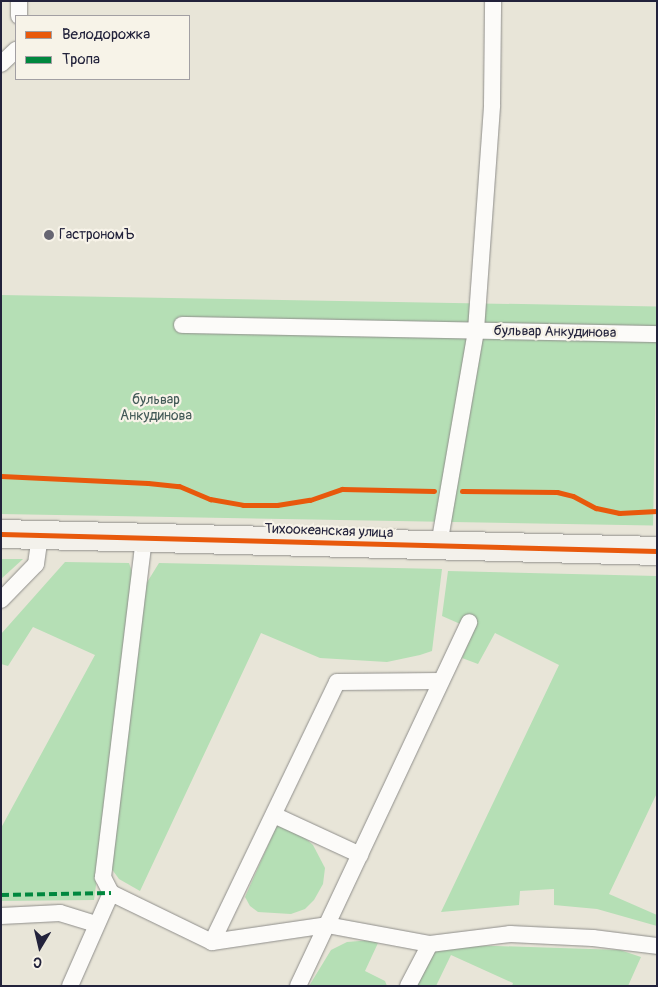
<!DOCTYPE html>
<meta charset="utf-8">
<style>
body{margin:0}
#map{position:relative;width:658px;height:987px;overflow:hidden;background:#e8e5d8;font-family:Pangolin,sans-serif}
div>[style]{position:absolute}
.green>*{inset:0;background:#b5dfb5;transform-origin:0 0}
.roads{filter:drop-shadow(0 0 1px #8f8e8b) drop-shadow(0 0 1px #8f8e8b)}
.lane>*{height:16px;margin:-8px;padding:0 8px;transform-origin:8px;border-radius:8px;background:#fcfbf9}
.secondary>*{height:28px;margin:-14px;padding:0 14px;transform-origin:14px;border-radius:14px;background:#f3f1eb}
.quiet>*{height:4px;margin-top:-2px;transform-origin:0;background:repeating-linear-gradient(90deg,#00873e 0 8px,transparent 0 12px)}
.cycleway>*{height:5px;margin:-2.5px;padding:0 2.5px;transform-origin:2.5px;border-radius:2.5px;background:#e8590c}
.dots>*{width:14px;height:14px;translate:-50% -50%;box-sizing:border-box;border:2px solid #f7f3e8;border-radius:50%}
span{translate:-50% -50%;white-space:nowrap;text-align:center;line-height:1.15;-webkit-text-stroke:4.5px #f7f3e8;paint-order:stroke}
.poi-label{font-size:14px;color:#22223b}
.left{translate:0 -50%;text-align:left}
.street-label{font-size:14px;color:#22223b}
.park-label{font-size:14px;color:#425957}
.frame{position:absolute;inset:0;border:2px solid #22223b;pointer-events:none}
.legend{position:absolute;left:15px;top:15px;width:175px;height:65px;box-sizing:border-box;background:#f7f3e8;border:1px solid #a29fa3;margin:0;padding:6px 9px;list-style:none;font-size:15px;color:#22223b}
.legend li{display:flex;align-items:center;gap:10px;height:25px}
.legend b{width:25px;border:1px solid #a29fa3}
.north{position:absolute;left:15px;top:922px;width:50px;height:50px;-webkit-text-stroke:4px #f7f3e8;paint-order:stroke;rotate:189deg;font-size:14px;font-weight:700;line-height:20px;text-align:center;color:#22223b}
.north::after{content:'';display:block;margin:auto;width:18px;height:22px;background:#22223b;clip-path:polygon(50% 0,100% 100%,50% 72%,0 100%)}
</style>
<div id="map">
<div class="green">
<div style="left:1px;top:295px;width:656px;height:219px;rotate:1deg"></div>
<div style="clip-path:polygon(1px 559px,23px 559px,1px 579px)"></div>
<div style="clip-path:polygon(65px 562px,129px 563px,136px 584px,94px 900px,1px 901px,1px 828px,95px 655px,33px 627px,8px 666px,1px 664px,1px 634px)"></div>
<div style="clip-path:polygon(159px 563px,442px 569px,432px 651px,420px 655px,387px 662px,320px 658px,261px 633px,140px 891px,119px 879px,111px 868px,146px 584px)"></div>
<div style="clip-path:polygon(448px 571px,657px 576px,657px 793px,609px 894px,657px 915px,657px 926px,597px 909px,554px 905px,554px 889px,520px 891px,519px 905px,441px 912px,559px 665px,495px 633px,478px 664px,462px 658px,474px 630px,442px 616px)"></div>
<div style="clip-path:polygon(277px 825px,291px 826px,313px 845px,325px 868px,323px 884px,314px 900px,305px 909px,291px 914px,258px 912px,250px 906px,245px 897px)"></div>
<div style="clip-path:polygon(372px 940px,378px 943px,365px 971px,385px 981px,387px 986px,309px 986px,331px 950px,347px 942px)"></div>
<div style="clip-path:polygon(437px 944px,620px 950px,641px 957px,628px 986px,512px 986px,513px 983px,451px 955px,436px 986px,417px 986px)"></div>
</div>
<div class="roads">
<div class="lane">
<div style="left:19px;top:16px;width:15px;rotate:-90deg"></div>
<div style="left:1px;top:64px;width:21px;rotate:-43deg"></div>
<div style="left:182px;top:325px;width:475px;rotate:1.1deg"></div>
<div style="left:439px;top:545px;width:218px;rotate:-80.2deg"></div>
<div style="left:476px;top:330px;width:226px;rotate:-85.9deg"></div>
<div style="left:492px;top:105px;width:104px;rotate:-89.4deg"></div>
<div style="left:1px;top:600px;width:50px;rotate:-45.8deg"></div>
<div style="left:36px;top:564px;width:29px;rotate:-82deg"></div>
<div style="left:274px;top:815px;width:95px;rotate:24.9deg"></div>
<div style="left:111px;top:893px;width:112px;rotate:25.9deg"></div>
<div style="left:212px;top:942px;width:116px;rotate:-8.4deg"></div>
<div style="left:327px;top:925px;width:105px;rotate:10.5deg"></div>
<div style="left:430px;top:944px;width:81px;rotate:-7.1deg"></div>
<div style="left:510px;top:934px;width:83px;rotate:2.8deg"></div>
<div style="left:593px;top:938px;width:64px;rotate:7.1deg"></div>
<div style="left:1px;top:916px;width:59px;rotate:-2.9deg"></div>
<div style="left:60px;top:913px;width:37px;rotate:17deg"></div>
<div style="left:212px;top:942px;width:288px;rotate:-64.3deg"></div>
<div style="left:337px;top:682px;width:104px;rotate:-0.6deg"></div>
<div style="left:70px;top:986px;width:102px;rotate:-66.2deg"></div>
<div style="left:111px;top:893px;width:18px;rotate:-117deg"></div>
<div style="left:103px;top:877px;width:341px;rotate:-83.1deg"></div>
<div style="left:298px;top:986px;width:402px;rotate:-64.8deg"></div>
<div style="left:408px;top:986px;width:47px;rotate:-62.4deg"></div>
</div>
<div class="secondary">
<div style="left:1px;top:534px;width:656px;rotate:1.48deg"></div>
</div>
</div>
<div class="quiet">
<div style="left:1px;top:895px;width:110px;rotate:-1deg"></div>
</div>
<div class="cycleway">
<div style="left:1px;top:476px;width:147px;rotate:2.7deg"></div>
<div style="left:148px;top:483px;width:31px;rotate:6deg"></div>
<div style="left:179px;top:486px;width:34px;rotate:23deg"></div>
<div style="left:210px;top:499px;width:34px;rotate:10deg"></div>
<div style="left:243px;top:505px;width:34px"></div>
<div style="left:277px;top:505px;width:33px;rotate:-9deg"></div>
<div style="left:310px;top:500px;width:34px;rotate:-19deg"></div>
<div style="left:342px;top:489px;width:92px;rotate:1.2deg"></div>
<div style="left:462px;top:491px;width:95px;rotate:0.6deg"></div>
<div style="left:557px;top:492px;width:16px;rotate:14deg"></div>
<div style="left:573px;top:496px;width:26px;rotate:28deg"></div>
<div style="left:596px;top:508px;width:24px;rotate:12deg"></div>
<div style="left:619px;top:513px;width:38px;rotate:-3deg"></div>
<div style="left:1px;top:534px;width:656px;rotate:1.48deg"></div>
</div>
<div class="dots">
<div style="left:49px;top:235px;background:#676672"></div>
</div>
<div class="poi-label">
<span class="left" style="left:59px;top:235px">ГастрономЪ</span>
</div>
<div class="street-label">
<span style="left:555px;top:332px;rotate:1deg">бульвар Анкудинова</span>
<span style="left:329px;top:531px;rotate:2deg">Тихоокеанская улица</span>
</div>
<div class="park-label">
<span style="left:156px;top:408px">бульвар<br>Анкудинова</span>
</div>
<div class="frame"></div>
<ul class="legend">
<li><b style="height:6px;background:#e8590c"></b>Велодорожка</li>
<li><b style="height:6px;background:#00873e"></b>Тропа</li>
</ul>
<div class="north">С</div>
</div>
